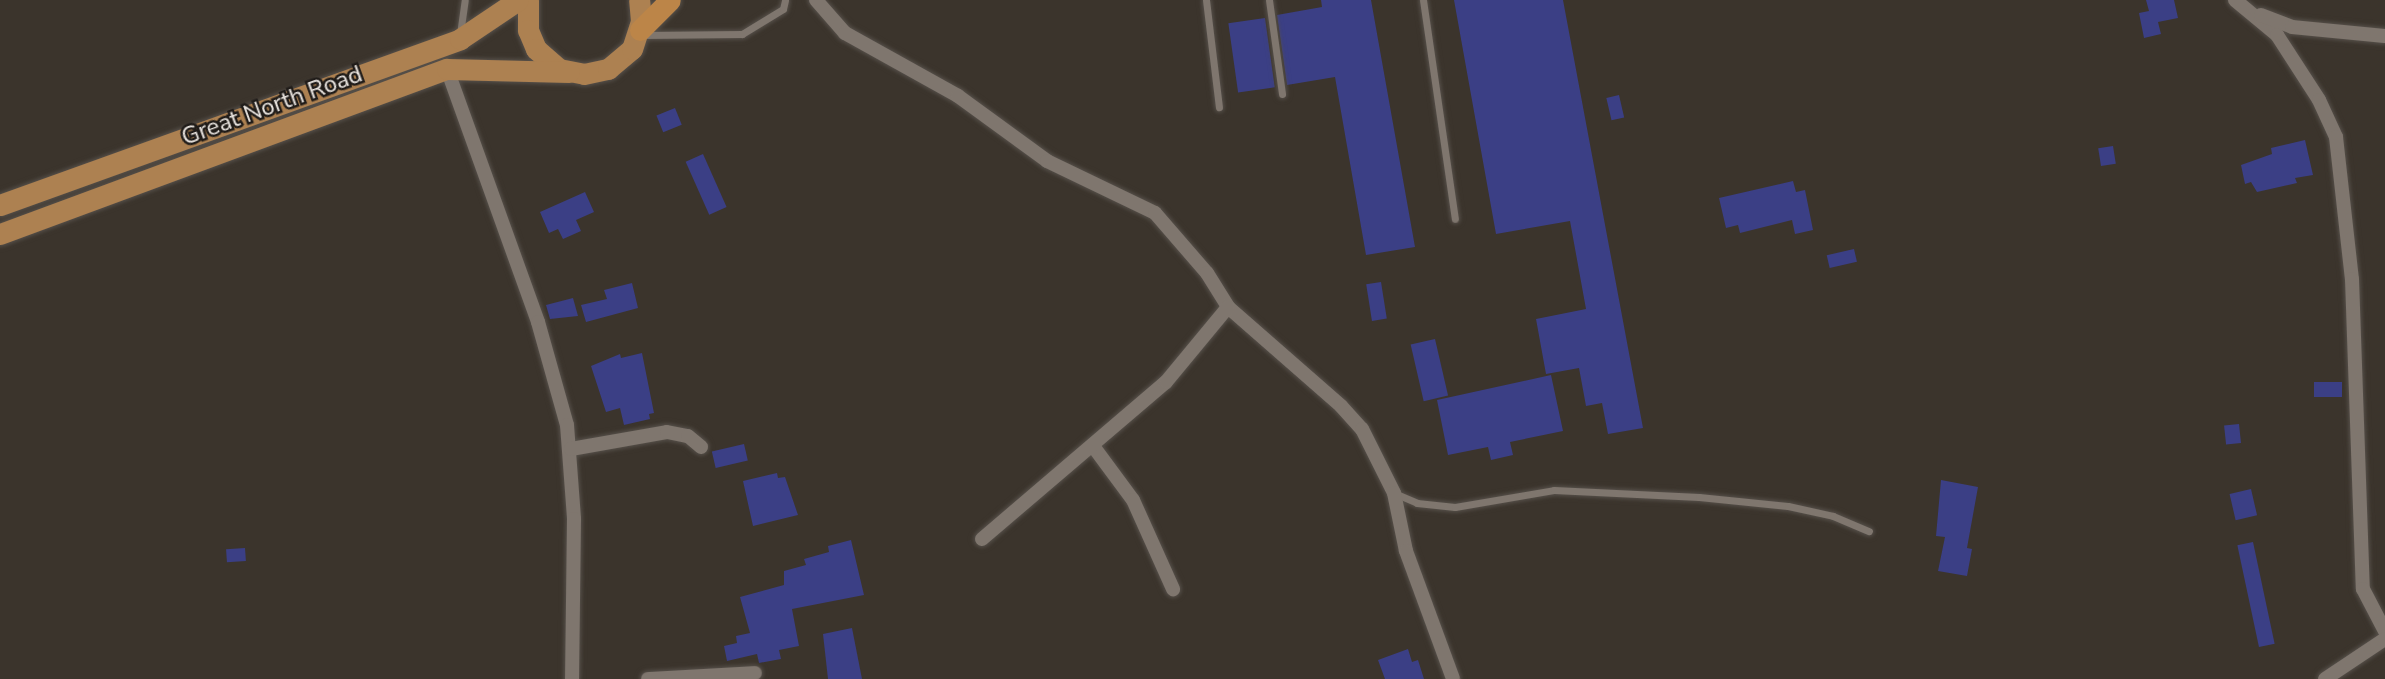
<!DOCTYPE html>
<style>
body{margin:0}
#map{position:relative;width:2385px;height:679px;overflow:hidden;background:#3b342c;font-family:"Nunito Sans",sans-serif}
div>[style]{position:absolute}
.building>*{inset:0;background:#3b3f85;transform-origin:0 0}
.roads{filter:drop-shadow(0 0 2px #56504a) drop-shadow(0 0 2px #56504a)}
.service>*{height:7px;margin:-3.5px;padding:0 3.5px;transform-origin:3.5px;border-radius:3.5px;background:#7f766e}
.minor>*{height:14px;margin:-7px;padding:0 7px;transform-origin:7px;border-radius:7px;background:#7f766e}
.primary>*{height:21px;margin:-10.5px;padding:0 10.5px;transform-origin:10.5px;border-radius:10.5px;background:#ad8151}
.trunk>*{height:21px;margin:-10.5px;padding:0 10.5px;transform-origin:10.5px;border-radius:10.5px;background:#bc8548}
span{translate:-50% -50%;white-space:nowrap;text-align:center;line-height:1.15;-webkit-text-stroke:5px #201c19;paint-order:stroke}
.street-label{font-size:24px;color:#eae5e0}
</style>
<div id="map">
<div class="building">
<div style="clip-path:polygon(1321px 0,1371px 0,1415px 247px,1366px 255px,1335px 77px,1287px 85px,1277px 15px,1322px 7px)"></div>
<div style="clip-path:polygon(1454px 0,1563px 0,1643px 428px,1608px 434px,1602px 403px,1586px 406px,1579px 368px,1546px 374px,1536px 319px,1586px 309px,1570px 221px,1496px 234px)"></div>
<div style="clip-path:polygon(2146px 0,2174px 0,2178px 18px,2158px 22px,2161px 34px,2144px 38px,2139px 13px,2149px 11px)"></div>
<div style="left:1265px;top:18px;width:70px;height:37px;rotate:82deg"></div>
<div style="left:1619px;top:95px;width:23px;height:13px;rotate:77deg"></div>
<div style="left:675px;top:108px;width:18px;height:20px;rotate:68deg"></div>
<div style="clip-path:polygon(2305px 140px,2313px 175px,2295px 178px,2297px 183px,2257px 192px,2251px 182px,2245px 184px,2241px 165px,2272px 154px,2271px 148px)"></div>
<div style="left:2113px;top:146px;width:18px;height:15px;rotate:81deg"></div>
<div style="left:703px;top:154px;width:58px;height:19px;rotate:66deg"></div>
<div style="clip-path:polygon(1793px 181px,1796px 192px,1805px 190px,1813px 230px,1795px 234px,1792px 220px,1740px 233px,1738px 225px,1726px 228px,1719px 198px)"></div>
<div style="clip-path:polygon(585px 192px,594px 212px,576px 220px,581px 231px,563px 239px,558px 229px,549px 233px,540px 212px)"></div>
<div style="left:1854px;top:249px;width:13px;height:28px;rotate:77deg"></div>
<div style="left:1381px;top:282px;width:37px;height:15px;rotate:81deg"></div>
<div style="clip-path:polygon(632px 283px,638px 308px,586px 322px,581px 305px,607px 299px,604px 290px)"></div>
<div style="clip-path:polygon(573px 298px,578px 316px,550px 319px,546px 305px)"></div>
<div style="left:1435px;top:339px;width:58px;height:25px;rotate:77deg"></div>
<div style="clip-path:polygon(642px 353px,654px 413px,649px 414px,650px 419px,624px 425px,620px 408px,606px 412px,591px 366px,620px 354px,621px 358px)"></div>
<div style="clip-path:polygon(1551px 375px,1563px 431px,1510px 442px,1513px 455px,1491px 460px,1488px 447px,1448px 455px,1437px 400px)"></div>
<div style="left:2342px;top:382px;width:15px;height:28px;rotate:90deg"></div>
<div style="left:2239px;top:424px;width:19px;height:15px;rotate:84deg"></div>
<div style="left:744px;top:444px;width:17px;height:33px;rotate:77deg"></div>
<div style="clip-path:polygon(777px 473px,778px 478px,785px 477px,798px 515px,753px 526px,743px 481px)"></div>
<div style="clip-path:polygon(1941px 480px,1978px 487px,1967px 548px,1972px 549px,1967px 576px,1938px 571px,1945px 537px,1936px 536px)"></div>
<div style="left:2251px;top:489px;width:27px;height:22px;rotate:77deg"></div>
<div style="clip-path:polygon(851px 540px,864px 595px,792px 609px,799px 646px,779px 650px,781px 659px,759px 663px,757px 654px,727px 661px,724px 646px,737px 643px,736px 636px,750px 633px,740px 597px,784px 585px,784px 571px,806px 565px,804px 559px,829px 552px,828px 546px)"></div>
<div style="left:2253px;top:542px;width:104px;height:16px;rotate:78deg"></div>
<div style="left:245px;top:548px;width:13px;height:19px;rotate:86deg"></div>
<div style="clip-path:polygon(852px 628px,862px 679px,828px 679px,823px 634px)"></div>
<div style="clip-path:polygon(1408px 649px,1412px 662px,1418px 660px,1424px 679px,1385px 679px,1378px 660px)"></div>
</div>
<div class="roads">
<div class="service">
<div style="left:1206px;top:0;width:108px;rotate:83.1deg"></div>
<div style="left:1269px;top:0;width:95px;rotate:82.1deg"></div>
<div style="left:1423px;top:0;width:221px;rotate:81.7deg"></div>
<div style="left:460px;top:34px;width:34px;rotate:-82deg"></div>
<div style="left:643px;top:35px;width:99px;rotate:-0.6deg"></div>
<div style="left:742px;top:34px;width:48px;rotate:-31.4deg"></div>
<div style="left:783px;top:9px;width:9px;rotate:-77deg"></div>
<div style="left:1394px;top:493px;width:25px;rotate:23deg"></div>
<div style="left:1417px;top:503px;width:38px;rotate:6deg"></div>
<div style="left:1455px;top:507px;width:100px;rotate:-9.7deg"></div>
<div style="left:1554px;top:490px;width:145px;rotate:2.8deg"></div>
<div style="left:1699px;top:497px;width:89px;rotate:5.8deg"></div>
<div style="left:1788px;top:506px;width:46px;rotate:12.5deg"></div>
<div style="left:1833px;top:516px;width:39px;rotate:23deg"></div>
</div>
<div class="minor">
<div style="left:816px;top:0;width:44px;rotate:48.7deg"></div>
<div style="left:845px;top:33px;width:129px;rotate:29.1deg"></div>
<div style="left:958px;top:96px;width:110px;rotate:36.1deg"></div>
<div style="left:1047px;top:161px;width:120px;rotate:25.7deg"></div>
<div style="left:1155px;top:213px;width:79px;rotate:49.1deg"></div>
<div style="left:1207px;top:273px;width:40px;rotate:58deg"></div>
<div style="left:1228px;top:307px;width:150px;rotate:41.2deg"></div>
<div style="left:1341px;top:406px;width:31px;rotate:48deg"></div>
<div style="left:1362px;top:429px;width:72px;rotate:63.4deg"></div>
<div style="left:1394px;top:493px;width:59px;rotate:78.3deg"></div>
<div style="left:1406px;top:551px;width:136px;rotate:69.8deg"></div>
<div style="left:2235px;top:0;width:55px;rotate:39.8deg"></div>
<div style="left:2277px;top:35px;width:77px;rotate:57.1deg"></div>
<div style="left:2319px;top:100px;width:41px;rotate:65.3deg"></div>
<div style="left:2336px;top:137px;width:143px;rotate:83.6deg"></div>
<div style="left:2352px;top:279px;width:310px;rotate:88deg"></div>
<div style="left:2363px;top:589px;width:47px;rotate:62.4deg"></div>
<div style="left:2261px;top:15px;width:33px;rotate:21deg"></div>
<div style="left:2292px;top:27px;width:93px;rotate:5.5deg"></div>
<div style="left:447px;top:69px;width:269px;rotate:70.2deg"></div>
<div style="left:538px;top:322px;width:107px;rotate:74.3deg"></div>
<div style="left:567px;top:425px;width:94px;rotate:85.7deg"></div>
<div style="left:574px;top:519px;width:160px;rotate:90.7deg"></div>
<div style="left:1093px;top:446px;width:67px;rotate:53.5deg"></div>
<div style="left:1133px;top:500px;width:98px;rotate:65.8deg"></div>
<div style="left:571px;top:449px;width:97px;rotate:-10deg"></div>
<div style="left:667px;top:432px;width:21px;rotate:11deg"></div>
<div style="left:688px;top:436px;width:17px;rotate:40deg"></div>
<div style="left:982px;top:539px;width:242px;rotate:-40.5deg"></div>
<div style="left:1166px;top:382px;width:97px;rotate:-50.4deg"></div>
<div style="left:648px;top:679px;width:107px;rotate:-3.2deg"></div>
<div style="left:2325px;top:679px;width:72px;rotate:-33.7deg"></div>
</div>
<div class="primary">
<div style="left:528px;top:0;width:30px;rotate:90deg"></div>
<div style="left:528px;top:30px;width:21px;rotate:67deg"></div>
<div style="left:536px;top:49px;width:30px;rotate:41deg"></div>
<div style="left:559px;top:69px;width:25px;rotate:11deg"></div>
<div style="left:584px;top:74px;width:25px;rotate:-12deg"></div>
<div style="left:608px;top:69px;width:31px;rotate:-40deg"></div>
<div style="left:632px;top:49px;width:29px;rotate:-72deg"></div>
<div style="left:641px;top:21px;width:21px;rotate:-95deg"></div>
<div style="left:0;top:205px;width:489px;rotate:-19.8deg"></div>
<div style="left:460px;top:39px;width:70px;rotate:-33.9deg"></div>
<div style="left:0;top:234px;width:476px;rotate:-20.3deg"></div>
<div style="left:447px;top:69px;width:122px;rotate:1.4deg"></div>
</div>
<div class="trunk">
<div style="left:640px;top:30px;width:42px;rotate:-45deg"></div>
</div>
</div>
<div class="street-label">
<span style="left:272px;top:106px;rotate:-20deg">Great North Road</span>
</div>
</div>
